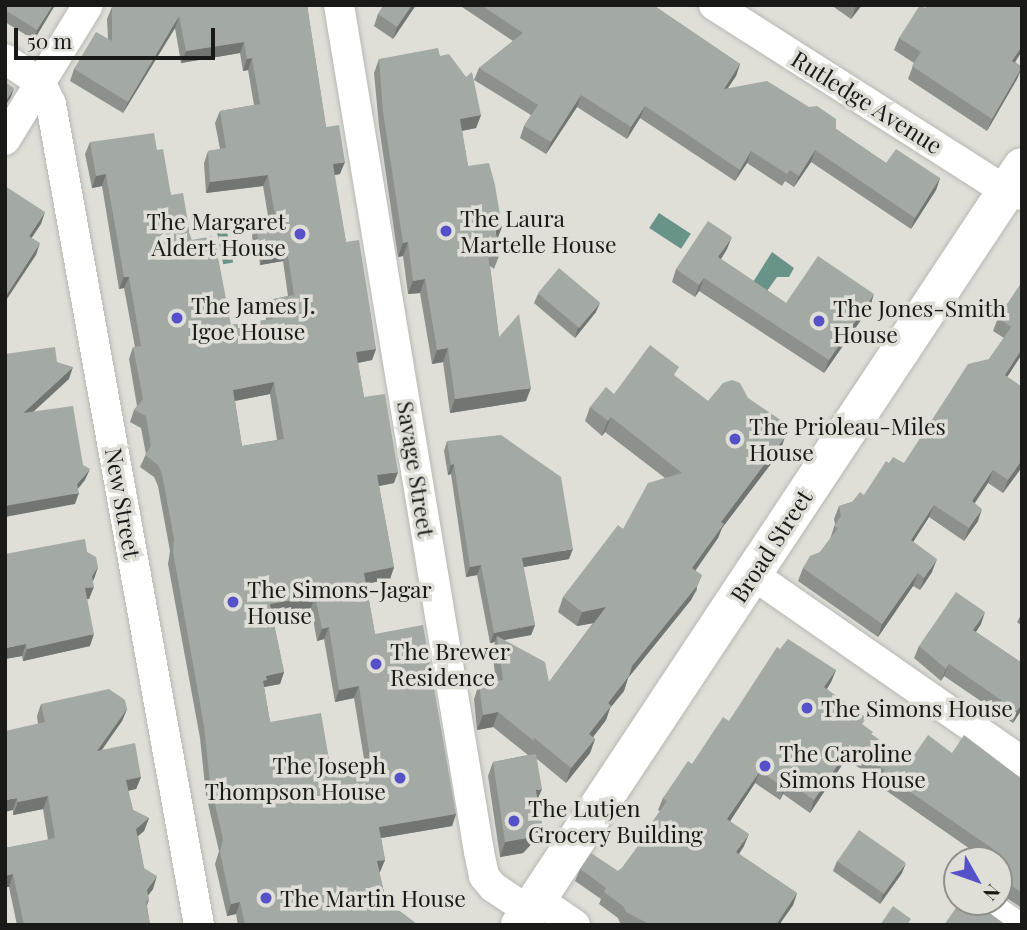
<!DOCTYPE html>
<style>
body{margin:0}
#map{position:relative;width:1027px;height:930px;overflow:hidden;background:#dfdfd8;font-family:"Playfair Display",serif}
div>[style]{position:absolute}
.water>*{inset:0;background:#689389;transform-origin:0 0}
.roads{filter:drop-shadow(0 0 2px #b7b8b1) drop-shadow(0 0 2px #b7b8b1)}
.minor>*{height:30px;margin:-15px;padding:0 15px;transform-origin:15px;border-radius:15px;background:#fff}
.major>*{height:38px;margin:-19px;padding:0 19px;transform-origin:19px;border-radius:19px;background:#fff}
.wall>*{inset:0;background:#8c918c}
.shaded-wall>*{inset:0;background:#727672}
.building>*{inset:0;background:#a3a9a3;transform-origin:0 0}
.dots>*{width:19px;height:19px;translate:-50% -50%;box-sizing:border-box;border:4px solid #dfdfd8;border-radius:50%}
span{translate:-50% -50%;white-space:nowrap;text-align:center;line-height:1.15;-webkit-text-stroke:7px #dfdfd8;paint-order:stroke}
.street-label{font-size:23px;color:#191a17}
.poi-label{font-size:23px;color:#191a17}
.left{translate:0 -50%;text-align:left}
.right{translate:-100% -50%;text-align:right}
.frame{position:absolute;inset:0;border:7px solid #191a17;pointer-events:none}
.north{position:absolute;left:943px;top:846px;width:70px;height:70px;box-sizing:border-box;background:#dfdfd8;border:2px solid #90908b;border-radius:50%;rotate:130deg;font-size:19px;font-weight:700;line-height:28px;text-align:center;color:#191a17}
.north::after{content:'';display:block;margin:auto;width:24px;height:32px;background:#5551c9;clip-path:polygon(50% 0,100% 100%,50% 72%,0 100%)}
.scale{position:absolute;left:14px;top:28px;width:201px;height:32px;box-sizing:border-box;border:4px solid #191a17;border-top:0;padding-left:9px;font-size:21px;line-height:24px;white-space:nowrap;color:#191a17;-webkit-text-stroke:5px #dfdfd8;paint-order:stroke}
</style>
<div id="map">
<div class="water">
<div style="left:659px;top:213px;width:38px;height:18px;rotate:33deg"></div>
<div style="left:227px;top:231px;width:32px;height:10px;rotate:79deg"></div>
<div style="clip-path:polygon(772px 252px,794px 268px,789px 277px,777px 277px,767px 291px,753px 282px)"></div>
</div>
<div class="roads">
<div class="minor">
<div style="left:339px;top:5px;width:858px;rotate:80.61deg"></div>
<div style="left:479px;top:852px;width:25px;rotate:78deg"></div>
<div style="left:484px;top:876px;width:14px;rotate:51deg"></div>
<div style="left:493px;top:887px;width:43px;rotate:33.7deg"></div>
<div style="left:714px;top:5px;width:346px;rotate:32.5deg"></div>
<div style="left:1006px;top:191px;width:16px;rotate:14deg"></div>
<div style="left:5px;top:59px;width:43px;rotate:33.7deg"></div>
<div style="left:41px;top:83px;width:23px;rotate:65deg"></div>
<div style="left:51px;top:104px;width:834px;rotate:79.78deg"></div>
<div style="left:5px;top:140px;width:158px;rotate:-58.4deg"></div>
<div style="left:752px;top:574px;width:329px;rotate:34.8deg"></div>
<div style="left:537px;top:899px;width:46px;rotate:34.4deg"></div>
<div style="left:982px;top:902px;width:40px;rotate:34.9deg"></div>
</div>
<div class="major">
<div style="left:520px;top:925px;width:909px;rotate:-56.48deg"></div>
</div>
</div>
<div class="wall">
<div style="clip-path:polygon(5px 5px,55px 5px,34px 40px,5px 22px)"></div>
<div style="clip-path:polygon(evenodd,307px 5px,326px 127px,340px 174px,334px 175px,346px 242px,376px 349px,372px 360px,358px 363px,364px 397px,394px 483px,379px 486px,394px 567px,390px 579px,366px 584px,375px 634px,456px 814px,452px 826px,381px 838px,385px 860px,379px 872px,386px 901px,418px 925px,238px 925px,236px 914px,227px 916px,215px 864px,219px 851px,206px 795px,200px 738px,168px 564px,170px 551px,158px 486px,154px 477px,140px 467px,146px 454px,141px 428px,130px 422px,134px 410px,137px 406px,129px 359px,133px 347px,135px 347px,124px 288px,119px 289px,102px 186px,92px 188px,85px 154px,90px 142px,157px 150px,171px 195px,231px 325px,266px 320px,265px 312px,269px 300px,288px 296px,283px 261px,260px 265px,259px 256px,255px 257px,252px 236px,256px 224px,269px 222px,263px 186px,206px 193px,204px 163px,208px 151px,220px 149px,215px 123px,220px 111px,254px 105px,248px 70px,243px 71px,240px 53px,181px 63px,175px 28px,123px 113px,70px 81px,74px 69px,108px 39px,107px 19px,112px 7px,307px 5px,270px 394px,277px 440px,242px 446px,235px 401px,270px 394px,307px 5px,311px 608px,317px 641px,324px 639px,335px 702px,354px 698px,365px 765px,331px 771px,270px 722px,264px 687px,280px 684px,284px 672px,272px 615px,311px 608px)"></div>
<div style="clip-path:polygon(384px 5px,416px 5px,393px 39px,374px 26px,378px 14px)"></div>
<div style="clip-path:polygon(459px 5px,653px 5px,740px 64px,736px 76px,728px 88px,836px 129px,886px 163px,940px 178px,936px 190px,911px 229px,811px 162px,794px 187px,785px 181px,782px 186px,747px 163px,735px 181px,640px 118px,627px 139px,577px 107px,546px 154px,520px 138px,524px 126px,531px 115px,474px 80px,479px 68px,513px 41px)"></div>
<div style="clip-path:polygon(831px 5px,862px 5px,851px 19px)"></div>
<div style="clip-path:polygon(1022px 5px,1022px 51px,1015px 62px,1022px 67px,1017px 79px,987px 131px,908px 79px,914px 63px,894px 50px,899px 38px,925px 8px)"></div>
<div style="clip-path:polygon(440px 56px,481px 115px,476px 128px,462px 131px,468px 166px,496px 241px,499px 256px,494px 269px,490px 266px,499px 337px,526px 401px,450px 413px,443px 362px,432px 364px,420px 293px,408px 294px,403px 256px,398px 257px,379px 126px,374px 73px,379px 59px)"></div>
<div style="clip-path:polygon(727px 249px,721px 259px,786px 303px,870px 307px,824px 373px,699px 291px,695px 297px,672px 282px,676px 269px)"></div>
<div style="clip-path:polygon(1022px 282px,1022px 354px,1007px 377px,1022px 387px,1022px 467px,1003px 493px,988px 483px,975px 503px,978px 521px,964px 541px,929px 517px,913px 542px,932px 572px,920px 590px,913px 586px,878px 637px,798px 581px,803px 568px,820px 552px,830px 539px,835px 524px,834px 519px,839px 506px,852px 502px,864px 495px,889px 463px,904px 463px,989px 359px,1004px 338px,993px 331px,998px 318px)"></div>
<div style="clip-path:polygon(538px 294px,596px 312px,575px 338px,534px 303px)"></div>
<div style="clip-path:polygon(676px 377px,708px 401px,748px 398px,780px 434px,780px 452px,722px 528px,718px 538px,696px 570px,697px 590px,691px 600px,628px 678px,624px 691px,610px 708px,606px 720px,593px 737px,595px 739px,590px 753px,566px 783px,537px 759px,538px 799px,542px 824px,537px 838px,523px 853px,500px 857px,488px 776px,493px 762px,528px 755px,493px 727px,477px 730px,474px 699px,479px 684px,496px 681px,492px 651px,495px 642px,490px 643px,477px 575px,466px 577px,451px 474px,448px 475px,444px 451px,447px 441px,569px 559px,523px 567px,535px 625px,531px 635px,504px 640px,549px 682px,593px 623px,577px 626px,558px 612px,563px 597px,623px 529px,665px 478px,605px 432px,602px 436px,585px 421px,590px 407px,614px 394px)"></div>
<div style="clip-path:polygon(87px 552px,98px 567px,93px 581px,89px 599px,87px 599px,90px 646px,23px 661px,22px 656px,5px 659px)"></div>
<div style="clip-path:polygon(1022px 613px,1022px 626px,1017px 622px)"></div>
<div style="clip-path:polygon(981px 624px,976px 632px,1022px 663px,1022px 709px,1013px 723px,944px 676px,941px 681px,914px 658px,919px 646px)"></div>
<div style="clip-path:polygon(780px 649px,836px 670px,831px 682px,827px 689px,872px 735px,910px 761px,952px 753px,1022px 779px,1022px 908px,999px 893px,999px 860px,986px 860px,878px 785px,880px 782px,846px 759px,810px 813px,783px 794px,780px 800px,755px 783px,730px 821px,744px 846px,739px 854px,797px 893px,793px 905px,779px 925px,621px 925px,618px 918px,599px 904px,601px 899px,575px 881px,580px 869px,618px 871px,622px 868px,640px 844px,644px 834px,660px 811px,658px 810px,663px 798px,729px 721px)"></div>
<div style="clip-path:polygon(41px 704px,127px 709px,122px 721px,102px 750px,141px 777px,136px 789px,128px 791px,133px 810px,149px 818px,144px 831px,138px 836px,144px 868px,153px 889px,148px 895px,149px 900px,147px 906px,150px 925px,17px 925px,9px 887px,5px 887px,5px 848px,48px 840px,43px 809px,13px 815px,13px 810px,38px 724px,37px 716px)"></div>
<div style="clip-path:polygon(837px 861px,902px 873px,880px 904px,833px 871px)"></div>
</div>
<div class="shaded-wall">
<div style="clip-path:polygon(53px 5px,55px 5px,34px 40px,37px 30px)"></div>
<div style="clip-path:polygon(412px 5px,416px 5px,393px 39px,397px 27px)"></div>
<div style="clip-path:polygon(857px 5px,862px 5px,851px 19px,856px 6px)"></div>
<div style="clip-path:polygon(179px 16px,175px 28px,123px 113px,128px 102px)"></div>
<div style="clip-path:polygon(244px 42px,240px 53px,181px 63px,186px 51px)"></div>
<div style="clip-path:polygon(1022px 46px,1022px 51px,1008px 73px,1012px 61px)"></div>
<div style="clip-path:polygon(252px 58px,248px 70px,243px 71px,247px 59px)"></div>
<div style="clip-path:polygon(740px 64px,736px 76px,719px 101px,724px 89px)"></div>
<div style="clip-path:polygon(1022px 67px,1017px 79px,987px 131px,992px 119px)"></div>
<div style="clip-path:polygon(14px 88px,11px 97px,5px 106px,5px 102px)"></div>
<div style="clip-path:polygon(581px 95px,577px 107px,546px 154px,551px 142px)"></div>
<div style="clip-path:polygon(645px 106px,640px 118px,627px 139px,631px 127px)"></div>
<div style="clip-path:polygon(481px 115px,476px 128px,455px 132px,460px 119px)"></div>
<div style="clip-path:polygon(815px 150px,811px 162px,794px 187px,799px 176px)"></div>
<div style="clip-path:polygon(751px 151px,747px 163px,735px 181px,740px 170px)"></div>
<div style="clip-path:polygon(345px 162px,340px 174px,328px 176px,333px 164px)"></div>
<div style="clip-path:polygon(106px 174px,102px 186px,92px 188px,96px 176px)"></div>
<div style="clip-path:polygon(268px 175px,263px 186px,206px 193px,210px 182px)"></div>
<div style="clip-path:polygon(940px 178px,936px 190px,911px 229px,915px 218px)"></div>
<div style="clip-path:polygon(45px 212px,41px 224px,25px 248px,29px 236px)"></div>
<div style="clip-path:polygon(502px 227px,497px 240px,495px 228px)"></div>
<div style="clip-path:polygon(732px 237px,727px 249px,714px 270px,718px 257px)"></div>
<div style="clip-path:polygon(408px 242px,403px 256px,398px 257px,403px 243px)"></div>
<div style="clip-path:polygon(40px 243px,36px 255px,5px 302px,5px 297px)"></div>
<div style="clip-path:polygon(263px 244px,259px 256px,255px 257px,259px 245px)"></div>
<div style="clip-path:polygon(287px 250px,283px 261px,260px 265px,265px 253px)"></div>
<div style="clip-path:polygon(124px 277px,129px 277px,124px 288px,119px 289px)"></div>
<div style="clip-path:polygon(704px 278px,699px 291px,695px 297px,699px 285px)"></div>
<div style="clip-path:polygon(425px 279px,420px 293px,408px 294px,413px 281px)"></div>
<div style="clip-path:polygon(874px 294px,870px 307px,824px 373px,829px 360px)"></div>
<div style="clip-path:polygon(600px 303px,596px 312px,575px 338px,578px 328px)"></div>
<div style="clip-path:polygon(448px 348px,443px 362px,432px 364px,437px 350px)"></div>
<div style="clip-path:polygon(376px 349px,372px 360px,352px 364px,356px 352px)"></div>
<div style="clip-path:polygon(1022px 349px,1022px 354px,1000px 388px,1005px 375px)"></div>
<div style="clip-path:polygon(73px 367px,69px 379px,19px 425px,23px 413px)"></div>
<div style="clip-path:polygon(274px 382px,270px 394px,229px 402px,233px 390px)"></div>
<div style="clip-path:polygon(531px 388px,526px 401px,450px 413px,455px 399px)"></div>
<div style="clip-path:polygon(611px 417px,605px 432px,602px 436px,608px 421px)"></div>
<div style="clip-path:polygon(785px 437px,780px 452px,722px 528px,718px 538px,687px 582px,692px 568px,721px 522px)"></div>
<div style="clip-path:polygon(1022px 460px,1022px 467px,1003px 493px,1008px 480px)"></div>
<div style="clip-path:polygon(454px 464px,451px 474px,448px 475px,451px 465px)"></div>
<div style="clip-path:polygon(90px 469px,85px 480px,74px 494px,79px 493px,75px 504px,5px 517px,5px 506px,77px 484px)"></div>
<div style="clip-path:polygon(993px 470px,988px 483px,967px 514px,972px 501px)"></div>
<div style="clip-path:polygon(398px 472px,394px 483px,373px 487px,377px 475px)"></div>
<div style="clip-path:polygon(934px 505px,929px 517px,906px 553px,911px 540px)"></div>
<div style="clip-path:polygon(982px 509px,978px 521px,964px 541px,969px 528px)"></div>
<div style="clip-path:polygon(573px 549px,569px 559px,518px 568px,522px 558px)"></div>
<div style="clip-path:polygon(937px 559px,932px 572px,920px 590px,924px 578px)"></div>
<div style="clip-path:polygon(481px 565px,477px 575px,466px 577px,470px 567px)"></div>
<div style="clip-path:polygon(98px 567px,94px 579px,88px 588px,94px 587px,89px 599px,80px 600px,85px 588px)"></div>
<div style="clip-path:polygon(394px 567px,390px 579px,360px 585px,364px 573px)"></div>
<div style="clip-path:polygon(918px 573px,913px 586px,878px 637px,882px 624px)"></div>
<div style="clip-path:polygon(702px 575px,691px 600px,628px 678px,624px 691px,610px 708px,606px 720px,584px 749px,589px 734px,632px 666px)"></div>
<div style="clip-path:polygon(315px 596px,311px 608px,266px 616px,270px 604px)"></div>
<div style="clip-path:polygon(606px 607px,600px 622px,577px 626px,582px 612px)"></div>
<div style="clip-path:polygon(985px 612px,981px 624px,969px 642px,973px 630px)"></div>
<div style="clip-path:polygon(535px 625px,531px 635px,498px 641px,497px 636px,495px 642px,490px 643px,494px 633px)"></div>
<div style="clip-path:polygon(329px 627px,324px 639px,317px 641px,322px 629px)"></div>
<div style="clip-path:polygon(94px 634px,90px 646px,23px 661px,27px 649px)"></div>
<div style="clip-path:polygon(26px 644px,22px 656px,5px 659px,5px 648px)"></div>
<div style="clip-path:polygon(949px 664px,944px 676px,941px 681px,946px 669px)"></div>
<div style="clip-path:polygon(836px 670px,831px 682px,820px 699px,824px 687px)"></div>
<div style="clip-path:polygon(284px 672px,280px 684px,264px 687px,263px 681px,266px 676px)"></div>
<div style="clip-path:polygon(359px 686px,354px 698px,335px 702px,339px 690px)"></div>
<div style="clip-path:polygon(1022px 704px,1022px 709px,1013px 723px,1017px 711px)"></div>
<div style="clip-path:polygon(127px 709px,122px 721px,92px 763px,97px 751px)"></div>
<div style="clip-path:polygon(498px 712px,493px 727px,477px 730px,483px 715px)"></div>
<div style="clip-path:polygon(595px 739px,590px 753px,566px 783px,571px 768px)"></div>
<div style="clip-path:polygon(850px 747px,846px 759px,810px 813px,814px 800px)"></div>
<div style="clip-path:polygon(760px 771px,755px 783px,723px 832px,727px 819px)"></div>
<div style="clip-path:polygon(141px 777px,136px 789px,121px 792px,126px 780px)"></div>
<div style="clip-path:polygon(788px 782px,783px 794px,780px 800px,784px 788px)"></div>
<div style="clip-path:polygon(542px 789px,536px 803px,536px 790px)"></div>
<div style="clip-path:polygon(48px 796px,43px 809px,13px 815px,18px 802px)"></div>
<div style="clip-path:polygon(17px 798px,13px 810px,5px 812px,5px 800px)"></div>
<div style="clip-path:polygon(456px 814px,452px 826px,375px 839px,379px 827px)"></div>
<div style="clip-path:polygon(149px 818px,144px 831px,132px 841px,136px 829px)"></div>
<div style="clip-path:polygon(542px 824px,537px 838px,523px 853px,500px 857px,505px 842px)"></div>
<div style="clip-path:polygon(749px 834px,744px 846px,732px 864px,736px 852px)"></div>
<div style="clip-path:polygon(385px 860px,380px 872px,373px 873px,377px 861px)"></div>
<div style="clip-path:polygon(906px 863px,902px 873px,880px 904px,883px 894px)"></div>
<div style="clip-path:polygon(13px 874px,9px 887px,5px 887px,5px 876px)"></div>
<div style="clip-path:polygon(157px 876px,153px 889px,143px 902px,147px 890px)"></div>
<div style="clip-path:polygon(797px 893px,793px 905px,779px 925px,776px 925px)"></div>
<div style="clip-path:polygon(240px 902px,236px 914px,227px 916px,231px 904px)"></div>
</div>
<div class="building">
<div style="clip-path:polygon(5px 5px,53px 5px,37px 30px,5px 10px)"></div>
<div style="clip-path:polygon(evenodd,115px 5px,307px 5px,326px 127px,339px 125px,345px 162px,333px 164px,346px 242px,359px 240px,372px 321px,376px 349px,356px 352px,364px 397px,385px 394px,398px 472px,377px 475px,394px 567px,364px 573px,375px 634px,423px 625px,456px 814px,379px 827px,385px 860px,377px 861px,386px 901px,418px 925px,245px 925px,240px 902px,231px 904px,220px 852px,223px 839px,210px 783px,204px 726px,173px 552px,174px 539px,162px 474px,158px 465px,145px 455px,151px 446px,146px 416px,134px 410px,143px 399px,133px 347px,141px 346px,129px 277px,124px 277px,106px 174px,96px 176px,90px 142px,154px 133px,157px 150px,163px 149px,171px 195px,183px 193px,191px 240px,214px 236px,231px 325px,273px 319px,269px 300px,294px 295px,287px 250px,265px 253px,263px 244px,259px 245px,256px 224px,276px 221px,268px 175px,210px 182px,208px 151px,226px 148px,220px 111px,260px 104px,252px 58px,247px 59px,244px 42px,186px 51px,179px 16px,128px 102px,74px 69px,96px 32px,112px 41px,112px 7px,115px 5px,274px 382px,284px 439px,242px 446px,233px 390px,274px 382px,115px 5px,315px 596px,322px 629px,329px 627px,339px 690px,359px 686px,371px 764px,331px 771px,321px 713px,270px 722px,263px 681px,267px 680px,266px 676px,284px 672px,270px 604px,315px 596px)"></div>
<div style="clip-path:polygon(384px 5px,412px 5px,397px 27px,378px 14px)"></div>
<div style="clip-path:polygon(481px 5px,653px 5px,740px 64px,724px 89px,767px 81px,809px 107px,817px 106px,836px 119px,836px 129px,886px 163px,896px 149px,940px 178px,915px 218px,815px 150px,799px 176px,790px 170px,787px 174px,751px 151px,740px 170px,645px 106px,631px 127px,581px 95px,551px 142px,524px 126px,538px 105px,479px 68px,523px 33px)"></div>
<div style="clip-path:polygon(920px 5px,925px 8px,927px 5px,1022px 5px,1022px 46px,1012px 61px,1022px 67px,992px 119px,912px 66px,921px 52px,899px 38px)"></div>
<div style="clip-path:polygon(438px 48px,440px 56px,449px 54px,466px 77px,472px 72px,481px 115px,460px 119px,468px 166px,489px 163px,495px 185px,502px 227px,495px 228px,499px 256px,487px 246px,499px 337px,519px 314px,531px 388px,455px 399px,448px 348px,437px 350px,425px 279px,413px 281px,408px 242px,403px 243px,383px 112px,379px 59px)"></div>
<div style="clip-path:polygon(5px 82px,14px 88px,5px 102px)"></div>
<div style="clip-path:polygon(5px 186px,45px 212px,29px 236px,40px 243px,5px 297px)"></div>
<div style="clip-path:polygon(708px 221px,732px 237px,718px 257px,786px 303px,818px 256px,874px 294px,829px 360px,704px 278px,699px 285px,676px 269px)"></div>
<div style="left:559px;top:268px;width:54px;height:33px;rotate:40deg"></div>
<div style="clip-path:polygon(1022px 282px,1022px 349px,1005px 375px,1022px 387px,1022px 460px,1008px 480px,993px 470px,972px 501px,982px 509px,969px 528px,934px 505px,911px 540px,937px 559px,924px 578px,918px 573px,882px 624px,803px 568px,810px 556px,820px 552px,838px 528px,834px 526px,841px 516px,839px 506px,852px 502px,860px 492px,864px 495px,886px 461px,889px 463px,893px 457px,904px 463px,968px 364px,989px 359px,1011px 327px,998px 318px)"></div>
<div style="clip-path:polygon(650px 345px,679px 367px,674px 375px,708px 401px,723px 383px,732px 380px,740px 383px,748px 398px,785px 423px,777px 433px,785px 437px,721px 522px,724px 524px,692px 568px,702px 575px,697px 586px,632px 666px,629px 676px,608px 703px,611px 706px,589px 734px,595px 739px,571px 768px,533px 737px,534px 741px,498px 712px,483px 715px,479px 684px,503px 680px,497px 636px,545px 662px,549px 682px,606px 607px,582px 612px,563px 597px,618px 525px,623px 529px,648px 483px,682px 473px,611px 417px,608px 421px,590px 407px,606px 387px,614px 394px)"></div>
<div style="clip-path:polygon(55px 347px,57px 362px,73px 367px,23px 413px,73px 406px,83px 465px,90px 469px,77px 484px,79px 493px,5px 506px,5px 354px)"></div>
<div style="clip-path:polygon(501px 435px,561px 477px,573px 549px,522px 558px,535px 625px,494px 633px,481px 565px,470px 567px,454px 464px,451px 465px,447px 441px)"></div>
<div style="clip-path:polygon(85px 539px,87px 552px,96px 557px,98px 567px,92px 576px,94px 587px,85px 588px,94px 634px,27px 649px,26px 644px,5px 648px,5px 554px)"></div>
<div style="clip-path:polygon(956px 592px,985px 612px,973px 630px,1022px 663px,1022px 704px,1017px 711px,949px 664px,946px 669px,919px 646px)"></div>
<div style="clip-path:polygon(788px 639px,836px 670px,824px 687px,867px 718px,862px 724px,873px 732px,871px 734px,910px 761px,928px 735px,952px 753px,964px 735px,1022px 779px,1022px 893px,999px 877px,999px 860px,987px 860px,993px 849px,883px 773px,885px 770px,850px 747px,814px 800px,788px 782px,784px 788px,760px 771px,727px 819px,749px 834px,736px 852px,797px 893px,776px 925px,651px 925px,626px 912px,623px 906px,604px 892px,606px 888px,580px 869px,591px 853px,618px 871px,622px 868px,646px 835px,644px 834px,667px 801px,663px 798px,688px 761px,692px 764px,723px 717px,729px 721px,777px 647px,780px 649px)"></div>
<div style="clip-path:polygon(109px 689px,125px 700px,127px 709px,97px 751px,135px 743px,141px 777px,126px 780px,133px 810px,149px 818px,136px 829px,144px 868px,157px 876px,147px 890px,149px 900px,146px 901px,150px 925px,24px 925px,13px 874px,5px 876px,5px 848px,55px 838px,48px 796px,18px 802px,17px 798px,5px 800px,5px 731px,45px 722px,41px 704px)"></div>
<div style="clip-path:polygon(536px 754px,542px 789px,536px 790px,542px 824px,528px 838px,505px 842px,493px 762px)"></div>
<div style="left:859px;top:830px;width:57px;height:38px;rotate:35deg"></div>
<div style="clip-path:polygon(960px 902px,975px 902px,1006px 925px,944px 925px)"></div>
<div style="clip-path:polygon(893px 906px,911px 919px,907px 925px,880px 925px)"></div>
</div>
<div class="dots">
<div style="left:446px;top:231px;background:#5551c9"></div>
<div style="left:300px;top:234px;background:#5551c9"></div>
<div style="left:177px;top:318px;background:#5551c9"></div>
<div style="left:819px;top:321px;background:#5551c9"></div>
<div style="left:735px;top:439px;background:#5551c9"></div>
<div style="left:233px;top:602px;background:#5551c9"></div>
<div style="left:376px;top:664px;background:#5551c9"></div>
<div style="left:807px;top:708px;background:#5551c9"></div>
<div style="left:765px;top:766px;background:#5551c9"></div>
<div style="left:400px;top:778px;background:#5551c9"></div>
<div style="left:514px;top:821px;background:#5551c9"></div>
<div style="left:266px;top:898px;background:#5551c9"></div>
</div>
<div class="street-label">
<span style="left:867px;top:102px;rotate:32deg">Rutledge Avenue</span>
<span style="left:416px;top:469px;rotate:81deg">Savage Street</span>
<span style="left:123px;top:503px;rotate:80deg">New Street</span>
<span style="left:771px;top:546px;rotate:-57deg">Broad Street</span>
</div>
<div class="poi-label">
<span class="left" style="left:460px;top:231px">The Laura<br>Martelle House</span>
<span class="right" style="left:286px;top:234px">The Margaret<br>Aldert House</span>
<span class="left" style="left:191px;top:318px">The James J.<br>Igoe House</span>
<span class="left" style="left:833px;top:321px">The Jones-Smith<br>House</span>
<span class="left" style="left:749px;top:439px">The Prioleau-Miles<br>House</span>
<span class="left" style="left:247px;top:602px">The Simons-Jagar<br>House</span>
<span class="left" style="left:390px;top:664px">The Brewer<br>Residence</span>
<span class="left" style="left:821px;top:708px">The Simons House</span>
<span class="left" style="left:779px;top:766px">The Caroline<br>Simons House</span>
<span class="right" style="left:386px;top:778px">The Joseph<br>Thompson House</span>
<span class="left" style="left:528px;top:821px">The Lutjen<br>Grocery Building</span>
<span class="left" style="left:280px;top:898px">The Martin House</span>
</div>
<div class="frame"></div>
<div class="north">N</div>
<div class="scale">50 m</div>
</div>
